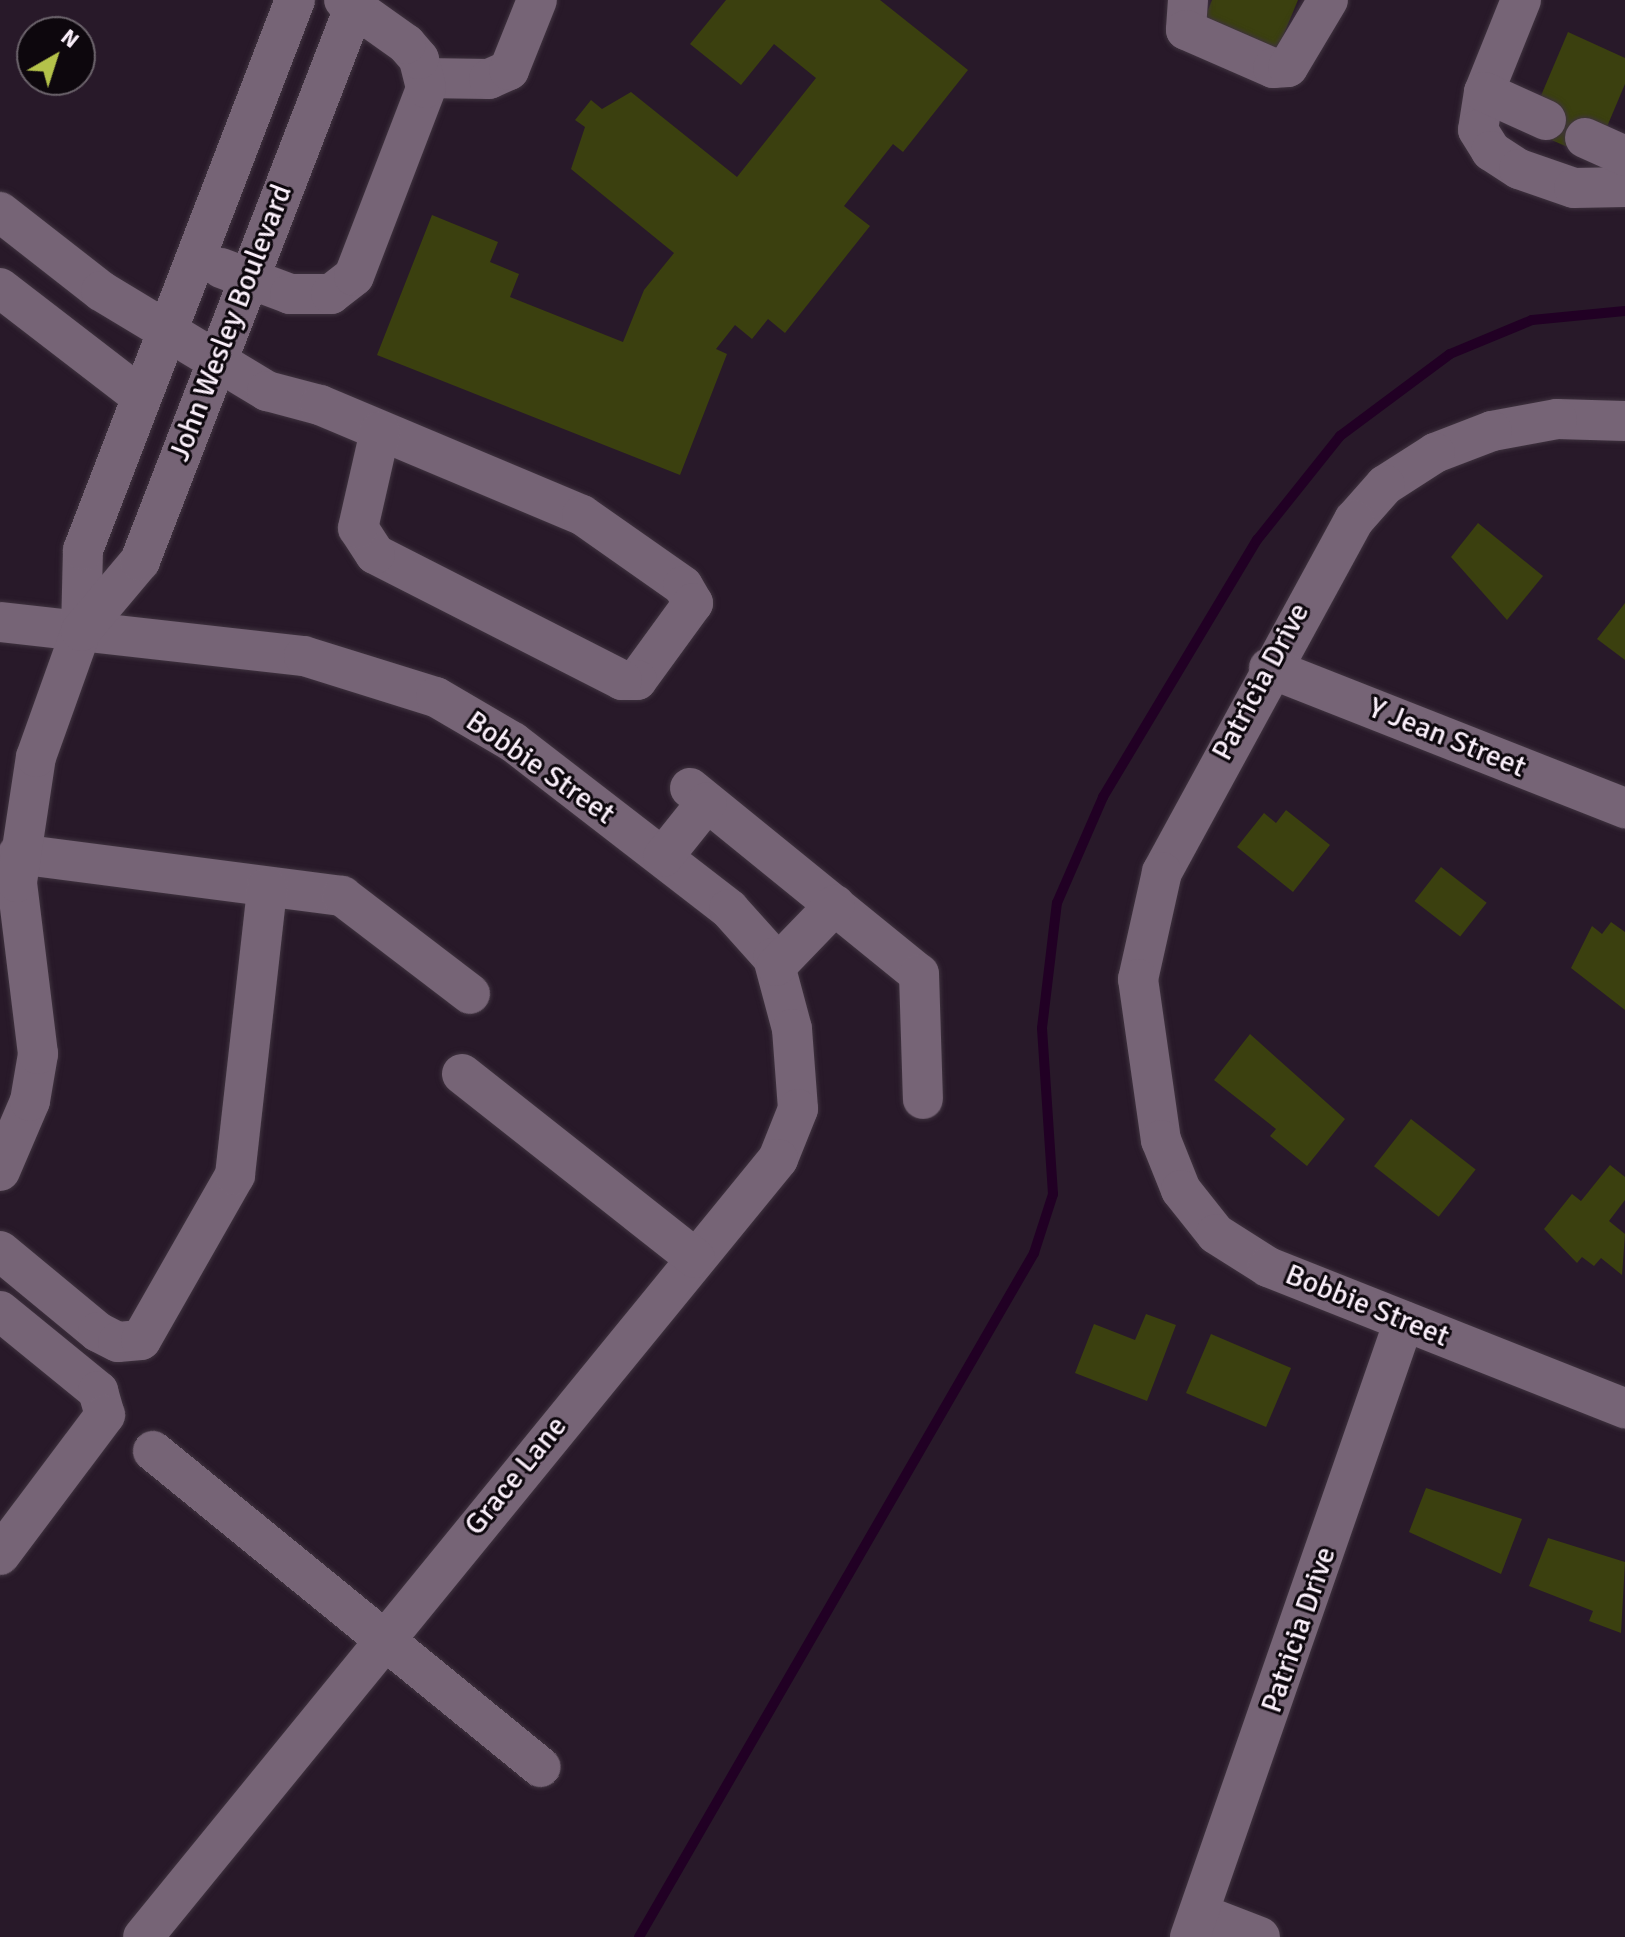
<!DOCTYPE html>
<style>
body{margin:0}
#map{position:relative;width:1625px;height:1937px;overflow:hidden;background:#281929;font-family:Signika,sans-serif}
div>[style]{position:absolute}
.stream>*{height:10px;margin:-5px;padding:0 5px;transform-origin:5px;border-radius:5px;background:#210024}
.building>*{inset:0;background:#3b400f;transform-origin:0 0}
.roads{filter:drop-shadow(0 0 2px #3f333f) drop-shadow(0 0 2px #3f333f)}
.minor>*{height:40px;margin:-20px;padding:0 20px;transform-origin:20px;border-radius:20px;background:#766476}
span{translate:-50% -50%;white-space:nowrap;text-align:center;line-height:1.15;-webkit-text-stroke:6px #0d070d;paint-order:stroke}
.street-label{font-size:30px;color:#f9eef9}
.north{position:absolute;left:16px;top:16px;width:80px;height:80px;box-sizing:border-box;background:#0d070d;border:2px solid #6b636b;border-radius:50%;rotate:39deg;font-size:22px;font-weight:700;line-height:32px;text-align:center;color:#f9eef9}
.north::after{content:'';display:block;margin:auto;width:28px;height:36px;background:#b4c24a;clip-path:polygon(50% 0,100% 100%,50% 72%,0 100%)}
</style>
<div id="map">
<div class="stream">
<div style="left:639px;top:1937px;width:790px;rotate:-59.99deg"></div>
<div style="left:1034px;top:1253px;width:62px;rotate:-72.1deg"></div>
<div style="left:1053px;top:1194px;width:166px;rotate:-93.8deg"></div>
<div style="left:1042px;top:1028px;width:126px;rotate:-83.2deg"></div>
<div style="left:1057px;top:903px;width:116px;rotate:-66.5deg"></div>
<div style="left:1103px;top:797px;width:300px;rotate:-59.1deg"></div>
<div style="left:1257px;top:540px;width:133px;rotate:-51.4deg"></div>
<div style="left:1340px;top:436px;width:137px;rotate:-36.7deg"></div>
<div style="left:1450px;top:354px;width:89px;rotate:-22.5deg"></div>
<div style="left:1532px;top:320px;width:93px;rotate:-5.5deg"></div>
</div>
<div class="building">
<div style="clip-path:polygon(726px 0,880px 0,968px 70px,903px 152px,893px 144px,844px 206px,870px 226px,785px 333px,768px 319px,752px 339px,735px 325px,716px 349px,727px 354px,680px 475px,377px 355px,432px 215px,498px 242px,490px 262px,519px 274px,510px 297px,623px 342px,644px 290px,674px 253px,571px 169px,585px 127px,575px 120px,591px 100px,602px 109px,631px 92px,737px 177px,816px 78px,774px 44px,741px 85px,690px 44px)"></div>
<div style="clip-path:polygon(1212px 0,1298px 0,1274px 58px,1201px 27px)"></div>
<div style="clip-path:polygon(1568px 32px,1625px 58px,1625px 84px,1606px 129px,1579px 152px,1540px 135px,1540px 98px)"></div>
<div style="clip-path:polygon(1478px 523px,1543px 576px,1507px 620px,1451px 557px)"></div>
<div style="clip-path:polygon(1625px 603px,1625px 660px,1597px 639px)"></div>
<div style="clip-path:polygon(1286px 810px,1330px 845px,1293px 892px,1237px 847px,1264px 813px,1276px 823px)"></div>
<div style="left:1441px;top:867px;width:58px;height:43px;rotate:38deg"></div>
<div style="clip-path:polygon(1611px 922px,1625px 932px,1625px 1010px,1571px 968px,1592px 926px,1602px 934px)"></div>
<div style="clip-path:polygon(1250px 1034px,1345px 1119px,1307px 1166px,1270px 1136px,1276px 1129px,1214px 1080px)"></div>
<div style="left:1411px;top:1119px;width:82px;height:60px;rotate:38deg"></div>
<div style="clip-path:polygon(1610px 1165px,1625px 1177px,1625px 1200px,1609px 1221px,1625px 1234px,1622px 1275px,1601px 1258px,1594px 1266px,1582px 1257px,1577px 1263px,1544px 1229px,1572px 1194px,1581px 1201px)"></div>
<div style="clip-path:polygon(1146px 1314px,1176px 1325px,1147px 1401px,1075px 1373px,1094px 1324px,1135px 1340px)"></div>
<div style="left:1211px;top:1334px;width:87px;height:64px;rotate:23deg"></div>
<div style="clip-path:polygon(1426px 1488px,1522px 1519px,1501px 1574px,1409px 1532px)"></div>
<div style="clip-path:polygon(1548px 1538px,1625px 1562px,1621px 1633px,1589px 1621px,1593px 1611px,1529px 1586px)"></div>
</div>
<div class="roads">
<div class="minor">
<div style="left:1188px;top:0;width:30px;rotate:94deg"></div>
<div style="left:1186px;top:30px;width:95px;rotate:23.6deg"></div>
<div style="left:1273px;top:68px;width:15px;rotate:-4deg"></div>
<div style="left:1288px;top:67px;width:78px;rotate:-59.2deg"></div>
<div style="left:1521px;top:0;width:99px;rotate:111.9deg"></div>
<div style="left:1484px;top:92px;width:38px;rotate:99deg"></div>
<div style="left:1478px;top:130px;width:25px;rotate:58deg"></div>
<div style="left:1491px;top:151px;width:33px;rotate:33deg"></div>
<div style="left:1519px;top:169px;width:58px;rotate:19.1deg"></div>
<div style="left:1574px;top:188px;width:51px;rotate:-1.1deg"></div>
<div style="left:424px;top:78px;width:65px;rotate:0.9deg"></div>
<div style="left:489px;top:79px;width:22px;rotate:-24deg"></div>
<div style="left:509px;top:70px;width:75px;rotate:-68.2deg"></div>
<div style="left:1484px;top:92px;width:68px;rotate:24.3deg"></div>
<div style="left:1585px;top:138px;width:44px;rotate:24.2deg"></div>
<div style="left:0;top:212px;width:128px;rotate:38deg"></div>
<div style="left:101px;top:291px;width:194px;rotate:31.1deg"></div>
<div style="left:267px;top:391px;width:55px;rotate:14.8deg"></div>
<div style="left:320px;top:405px;width:284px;rotate:22.8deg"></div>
<div style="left:582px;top:515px;width:123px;rotate:35.1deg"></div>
<div style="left:683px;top:586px;width:20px;rotate:60deg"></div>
<div style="left:693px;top:603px;width:95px;rotate:126deg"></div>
<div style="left:637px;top:680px;width:15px;rotate:180deg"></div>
<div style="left:622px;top:680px;width:277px;rotate:-153deg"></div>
<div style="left:375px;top:554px;width:31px;rotate:-123deg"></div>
<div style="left:358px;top:528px;width:99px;rotate:-77.2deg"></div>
<div style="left:221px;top:268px;width:74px;rotate:20.6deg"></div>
<div style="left:290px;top:294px;width:41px"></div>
<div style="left:331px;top:294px;width:29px;rotate:-38deg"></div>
<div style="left:354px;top:276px;width:201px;rotate:-69deg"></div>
<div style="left:426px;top:88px;width:30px;rotate:-104deg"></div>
<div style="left:419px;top:59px;width:20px;rotate:-131deg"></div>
<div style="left:406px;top:44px;width:76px;rotate:-144.6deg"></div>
<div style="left:0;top:288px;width:175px;rotate:37.6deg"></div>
<div style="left:1625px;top:421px;width:68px;rotate:-178.3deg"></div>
<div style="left:1557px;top:419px;width:66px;rotate:169.5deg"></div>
<div style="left:1492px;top:431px;width:61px;rotate:158.9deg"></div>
<div style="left:1435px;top:453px;width:59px;rotate:147.4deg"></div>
<div style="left:1385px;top:485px;width:47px;rotate:131.5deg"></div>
<div style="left:1354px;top:520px;width:401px;rotate:118.6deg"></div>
<div style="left:1162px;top:872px;width:110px;rotate:102.6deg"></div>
<div style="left:1138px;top:979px;width:163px;rotate:81.9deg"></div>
<div style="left:1161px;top:1140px;width:54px;rotate:68.2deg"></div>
<div style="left:1181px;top:1190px;width:56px;rotate:51.5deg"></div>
<div style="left:1216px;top:1234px;width:62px;rotate:32.4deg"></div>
<div style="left:1268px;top:1267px;width:384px;rotate:21.6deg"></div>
<div style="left:0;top:622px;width:306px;rotate:6.4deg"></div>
<div style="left:304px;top:656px;width:138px;rotate:17.3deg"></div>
<div style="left:436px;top:697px;width:89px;rotate:30.3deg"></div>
<div style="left:513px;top:742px;width:273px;rotate:37.7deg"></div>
<div style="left:729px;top:909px;width:66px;rotate:48.1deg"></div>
<div style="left:773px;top:958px;width:73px;rotate:75deg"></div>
<div style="left:792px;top:1029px;width:80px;rotate:85.7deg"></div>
<div style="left:798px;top:1109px;width:54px;rotate:111.8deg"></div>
<div style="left:778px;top:1159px;width:1004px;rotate:129.22deg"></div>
<div style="left:81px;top:631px;width:81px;rotate:-88.6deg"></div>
<div style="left:83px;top:550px;width:589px;rotate:-68.92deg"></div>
<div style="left:1269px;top:668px;width:383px;rotate:21.5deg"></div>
<div style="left:690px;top:788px;width:295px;rotate:39.1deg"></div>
<div style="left:919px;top:974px;width:125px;rotate:88.2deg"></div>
<div style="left:18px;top:854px;width:327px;rotate:7.4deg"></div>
<div style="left:342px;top:896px;width:161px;rotate:37.4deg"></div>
<div style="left:663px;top:857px;width:70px;rotate:-51.3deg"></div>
<div style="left:776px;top:966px;width:85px;rotate:-46deg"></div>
<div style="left:462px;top:1074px;width:297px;rotate:38.3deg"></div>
<div style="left:0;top:1171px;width:76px;rotate:-66.8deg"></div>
<div style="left:30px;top:1101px;width:48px;rotate:-80.3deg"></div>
<div style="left:38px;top:1054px;width:173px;rotate:-97deg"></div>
<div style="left:17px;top:882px;width:126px;rotate:-81.4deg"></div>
<div style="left:36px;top:757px;width:134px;rotate:-70.3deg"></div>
<div style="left:81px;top:631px;width:92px;rotate:-49.9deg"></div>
<div style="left:140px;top:561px;width:602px;rotate:-68.85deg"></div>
<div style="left:0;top:1251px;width:127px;rotate:39.6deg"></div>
<div style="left:98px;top:1332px;width:22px;rotate:27deg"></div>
<div style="left:118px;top:1342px;width:23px;rotate:-5deg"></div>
<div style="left:141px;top:1340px;width:190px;rotate:-60.3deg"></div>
<div style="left:235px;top:1175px;width:289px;rotate:-83.6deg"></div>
<div style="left:0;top:1311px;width:127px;rotate:39.2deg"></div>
<div style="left:98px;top:1391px;width:25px;rotate:74deg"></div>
<div style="left:105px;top:1415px;width:175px;rotate:126.9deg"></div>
<div style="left:153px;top:1451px;width:500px;rotate:39.2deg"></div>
<div style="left:1203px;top:1915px;width:61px;rotate:21.1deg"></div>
<div style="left:1190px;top:1937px;width:652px;rotate:-70.84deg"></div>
</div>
</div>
<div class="street-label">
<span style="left:231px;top:323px;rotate:-69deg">John Wesley Boulevard</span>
<span style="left:1261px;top:682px;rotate:-62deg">Patricia Drive</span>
<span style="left:1447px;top:738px;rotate:22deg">Y Jean Street</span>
<span style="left:540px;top:768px;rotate:35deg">Bobbie Street</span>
<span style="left:1367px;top:1306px;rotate:22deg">Bobbie Street</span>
<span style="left:516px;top:1476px;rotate:-51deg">Grace Lane</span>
<span style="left:1299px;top:1630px;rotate:-71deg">Patricia Drive</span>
</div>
<div class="north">N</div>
</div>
